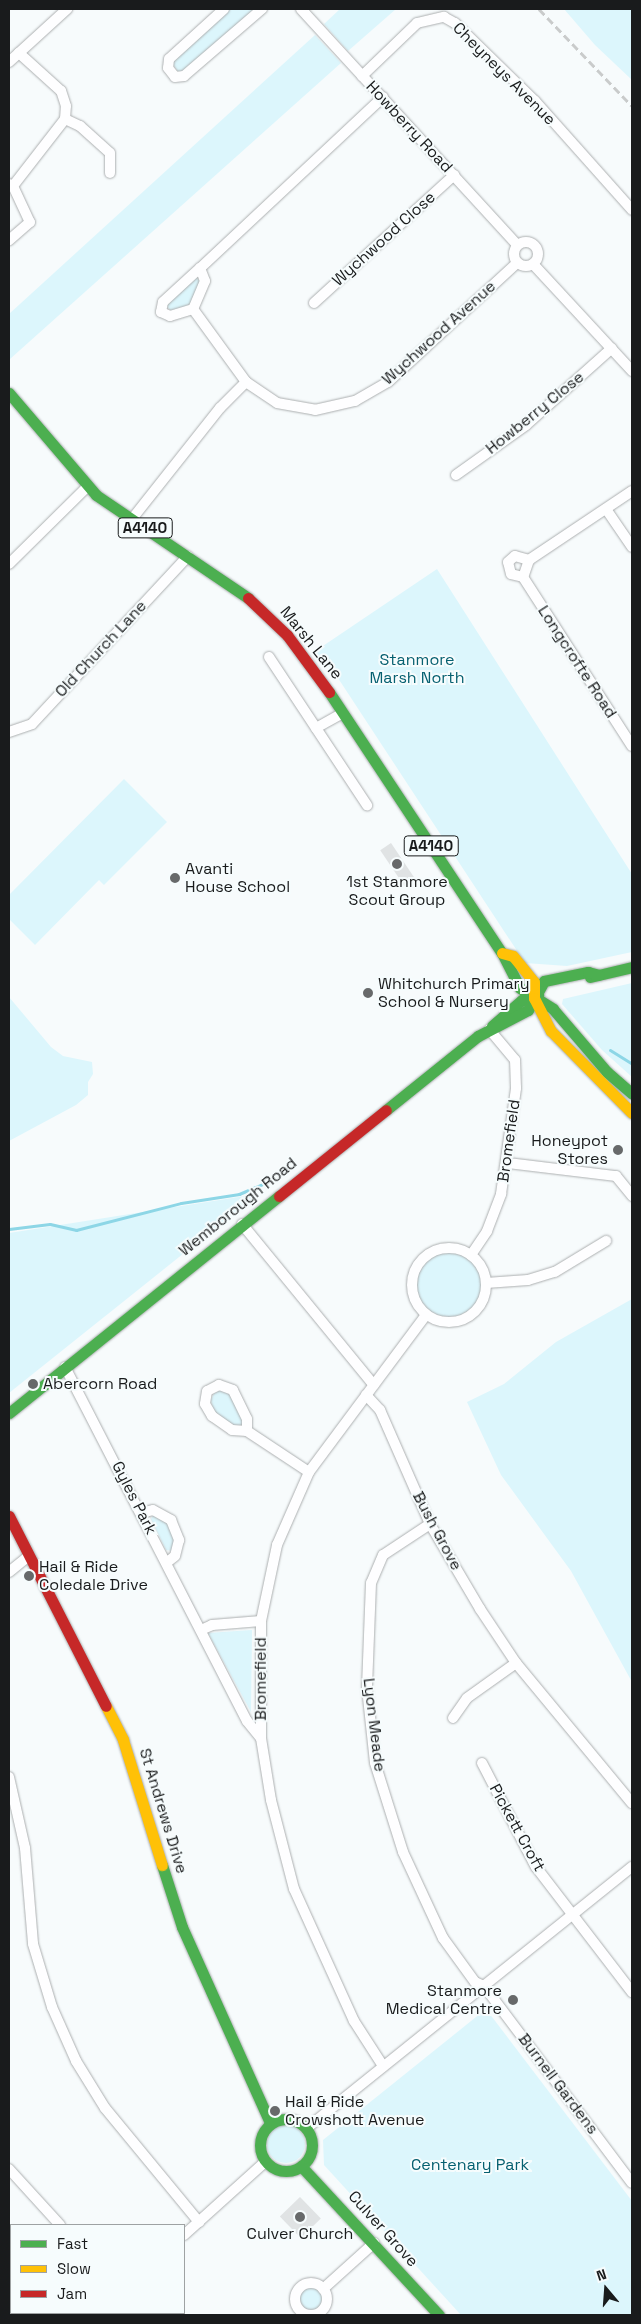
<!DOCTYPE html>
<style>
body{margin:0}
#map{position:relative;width:641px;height:2324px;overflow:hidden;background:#f7fbfc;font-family:"Space Grotesk",sans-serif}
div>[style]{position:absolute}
.green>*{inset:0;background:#dcf6fc}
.round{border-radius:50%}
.stream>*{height:3px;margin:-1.5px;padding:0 1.5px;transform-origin:1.5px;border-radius:1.5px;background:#8dd6e6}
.building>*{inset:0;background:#e0e3e4;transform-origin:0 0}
.roads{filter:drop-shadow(0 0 1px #acafb0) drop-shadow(0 0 1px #acafb0)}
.street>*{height:10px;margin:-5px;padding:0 5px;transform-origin:5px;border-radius:5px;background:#fefeff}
.street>.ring{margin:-5px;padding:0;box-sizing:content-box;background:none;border:10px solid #fefeff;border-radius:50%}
.fast>*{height:11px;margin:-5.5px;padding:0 5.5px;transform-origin:5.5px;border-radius:5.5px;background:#4caf50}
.fast>.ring{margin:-5.5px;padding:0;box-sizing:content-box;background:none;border:11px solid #4caf50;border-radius:50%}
.slow>*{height:11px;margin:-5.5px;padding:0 5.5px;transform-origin:5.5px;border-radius:5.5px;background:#ffc107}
.jam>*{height:11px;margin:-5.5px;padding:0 5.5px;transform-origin:5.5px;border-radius:5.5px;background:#c62828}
.rail>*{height:3px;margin-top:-1.5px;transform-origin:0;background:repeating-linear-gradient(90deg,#c9cbcb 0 8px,transparent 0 12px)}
.dots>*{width:14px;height:14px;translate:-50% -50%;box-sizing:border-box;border:2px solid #f6fcfd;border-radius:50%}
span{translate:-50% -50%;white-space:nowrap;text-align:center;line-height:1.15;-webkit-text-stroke:4px #f6fcfd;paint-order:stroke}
.shield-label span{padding:1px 4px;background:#f6fcfd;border:1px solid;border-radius:4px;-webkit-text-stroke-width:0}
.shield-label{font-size:15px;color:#191b1c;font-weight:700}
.street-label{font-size:16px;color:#191b1c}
.park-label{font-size:16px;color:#066070}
.poi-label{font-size:16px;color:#191b1c}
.left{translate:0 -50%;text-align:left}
.right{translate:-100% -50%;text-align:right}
.frame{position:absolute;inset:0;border:10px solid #191b1c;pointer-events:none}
.legend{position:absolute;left:10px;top:2224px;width:175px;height:90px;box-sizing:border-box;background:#f6fcfd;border:1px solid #9ea2a3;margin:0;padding:6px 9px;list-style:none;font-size:15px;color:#191b1c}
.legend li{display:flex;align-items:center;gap:10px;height:25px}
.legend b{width:25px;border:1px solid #9ea2a3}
.north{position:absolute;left:581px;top:2264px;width:50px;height:50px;-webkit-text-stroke:4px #f6fcfd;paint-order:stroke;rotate:342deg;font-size:14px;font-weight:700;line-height:20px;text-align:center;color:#191b1c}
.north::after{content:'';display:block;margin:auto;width:18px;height:22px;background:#191b1c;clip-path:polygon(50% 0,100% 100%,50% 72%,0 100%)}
</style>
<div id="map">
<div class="green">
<div style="clip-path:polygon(230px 9px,254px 9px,180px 74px,171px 62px)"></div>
<div style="clip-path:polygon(340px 9px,396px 9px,348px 51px,324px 24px)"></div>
<div style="clip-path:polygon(564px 9px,632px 9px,632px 80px,595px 45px)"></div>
<div style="clip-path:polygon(315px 35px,341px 63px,10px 359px,9px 314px)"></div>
<div style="clip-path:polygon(196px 278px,201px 282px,190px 306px,171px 311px,166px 305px)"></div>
<div style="clip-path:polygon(437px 569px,632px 874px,632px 952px,567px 966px,525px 963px,334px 672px,314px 652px)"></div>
<div style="clip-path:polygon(124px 779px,167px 822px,104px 885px,99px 880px,35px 945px,9px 919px,9px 895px)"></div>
<div style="clip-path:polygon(632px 983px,632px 1077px,602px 1050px,562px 1004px,563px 999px)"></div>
<div style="clip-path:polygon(9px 997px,51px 1047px,63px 1056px,92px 1062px,93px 1074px,88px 1082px,88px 1095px,76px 1105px,9px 1141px)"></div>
<div style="clip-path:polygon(258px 1194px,9px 1393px,9px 1233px)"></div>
<div class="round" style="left:416px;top:1251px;width:66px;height:66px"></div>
<div style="clip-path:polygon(632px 1299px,632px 1682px,571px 1571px,501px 1475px,467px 1402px,504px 1384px,556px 1342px)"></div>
<div style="clip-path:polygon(216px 1389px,227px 1389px,240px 1401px,246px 1425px,240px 1429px,214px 1413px,211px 1400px)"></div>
<div style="clip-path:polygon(154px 1513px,168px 1522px,175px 1535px,173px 1551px,166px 1550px,151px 1519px)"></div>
<div style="clip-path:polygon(252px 1630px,251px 1712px,208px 1633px)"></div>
<div style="clip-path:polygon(486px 2009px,632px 2201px,632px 2315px,461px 2315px,324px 2165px,323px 2140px)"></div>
<div class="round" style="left:267px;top:2125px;width:38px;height:38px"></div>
<div class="round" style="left:300px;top:2285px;width:26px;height:26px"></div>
</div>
<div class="stream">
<div style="left:610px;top:1050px;width:26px;rotate:32deg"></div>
<div style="left:9px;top:1229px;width:41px;rotate:-7deg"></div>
<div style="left:50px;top:1224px;width:27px;rotate:13deg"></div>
<div style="left:76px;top:1230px;width:108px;rotate:-14.4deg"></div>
<div style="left:181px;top:1203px;width:59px;rotate:-8.8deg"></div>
<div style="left:239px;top:1194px;width:28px;rotate:-23deg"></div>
</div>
<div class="building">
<div style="left:391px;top:843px;width:43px;height:13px;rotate:56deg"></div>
<div style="left:300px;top:2197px;width:30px;height:28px;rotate:46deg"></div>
</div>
<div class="roads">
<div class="street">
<div style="left:224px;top:9px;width:74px;rotate:137.7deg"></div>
<div style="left:169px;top:59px;width:9px;rotate:96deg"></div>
<div style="left:168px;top:68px;width:11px;rotate:52deg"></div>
<div style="left:175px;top:77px;width:9px;rotate:-6deg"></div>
<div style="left:184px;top:76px;width:103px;rotate:-40.7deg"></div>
<div style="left:301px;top:9px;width:320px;rotate:47.5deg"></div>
<div style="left:9px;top:62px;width:79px;rotate:-42.4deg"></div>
<div style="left:362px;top:76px;width:76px;rotate:-43.9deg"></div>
<div style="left:417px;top:23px;width:28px;rotate:-13deg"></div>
<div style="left:444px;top:17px;width:13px;rotate:29deg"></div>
<div style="left:455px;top:23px;width:112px;rotate:44.3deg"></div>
<div style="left:535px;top:101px;width:146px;rotate:48.3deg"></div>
<div style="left:383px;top:97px;width:250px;rotate:136.9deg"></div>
<div style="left:200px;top:268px;width:14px;rotate:69deg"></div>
<div style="left:205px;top:281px;width:30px;rotate:113deg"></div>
<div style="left:193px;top:309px;width:90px;rotate:54deg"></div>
<div style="left:246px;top:382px;width:37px;rotate:34deg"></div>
<div style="left:277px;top:403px;width:39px;rotate:10deg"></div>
<div style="left:315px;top:410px;width:41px;rotate:-12.7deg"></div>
<div style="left:355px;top:401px;width:38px;rotate:-30deg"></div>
<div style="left:388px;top:382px;width:176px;rotate:-42.7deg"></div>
<div style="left:65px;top:119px;width:17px;rotate:25deg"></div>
<div style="left:80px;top:126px;width:40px;rotate:42deg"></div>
<div style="left:110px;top:153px;width:20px;rotate:90deg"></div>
<div style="left:9px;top:184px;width:4px;rotate:27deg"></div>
<div style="left:13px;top:186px;width:40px;rotate:65deg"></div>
<div style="left:30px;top:222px;width:28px;rotate:139deg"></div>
<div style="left:13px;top:186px;width:85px;rotate:-52.2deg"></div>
<div style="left:65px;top:119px;width:13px;rotate:-86deg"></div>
<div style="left:66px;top:106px;width:16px;rotate:-108deg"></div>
<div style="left:61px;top:91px;width:57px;rotate:-137.9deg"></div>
<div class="ring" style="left:514px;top:242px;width:14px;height:14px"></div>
<div style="left:533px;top:264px;width:146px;rotate:47.2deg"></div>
<div style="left:314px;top:303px;width:190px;rotate:-42.4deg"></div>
<div style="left:193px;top:309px;width:24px;rotate:163deg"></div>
<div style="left:170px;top:316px;width:10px;rotate:-156deg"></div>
<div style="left:161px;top:312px;width:10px;rotate:-79deg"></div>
<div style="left:163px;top:302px;width:50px;rotate:-42.6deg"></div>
<div style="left:456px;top:475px;width:86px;rotate:-35.5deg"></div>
<div style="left:526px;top:425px;width:115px;rotate:-41.8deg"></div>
<div style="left:632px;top:491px;width:124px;rotate:146.2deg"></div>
<div style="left:529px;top:560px;width:18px;rotate:109deg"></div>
<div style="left:523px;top:577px;width:201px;rotate:57.2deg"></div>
<div style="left:606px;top:509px;width:46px;rotate:55.6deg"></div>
<div style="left:132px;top:519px;width:142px;rotate:-51.6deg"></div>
<div style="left:220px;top:408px;width:37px;rotate:-45deg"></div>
<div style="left:9px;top:564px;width:111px;rotate:-44.6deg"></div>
<div style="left:523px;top:577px;width:12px;rotate:-166deg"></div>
<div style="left:511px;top:574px;width:12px;rotate:-104deg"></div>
<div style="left:508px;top:562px;width:9px;rotate:-41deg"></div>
<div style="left:515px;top:556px;width:15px;rotate:16deg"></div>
<div style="left:269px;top:657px;width:178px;rotate:56.5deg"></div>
<div style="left:316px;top:728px;width:31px;rotate:-29deg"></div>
<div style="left:9px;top:732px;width:24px;rotate:-19deg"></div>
<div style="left:32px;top:724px;width:229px;rotate:-47.1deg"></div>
<div style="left:508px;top:1163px;width:109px;rotate:6.9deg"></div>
<div style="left:616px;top:1176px;width:26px;rotate:51deg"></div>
<div style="left:242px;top:1224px;width:208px;rotate:50.7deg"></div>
<div class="ring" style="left:412px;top:1248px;width:64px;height:64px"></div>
<div style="left:471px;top:1255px;width:29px;rotate:-56deg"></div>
<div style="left:487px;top:1231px;width:40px;rotate:-69deg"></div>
<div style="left:501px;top:1194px;width:107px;rotate:-81.9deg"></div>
<div style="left:516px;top:1088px;width:28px;rotate:-92deg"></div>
<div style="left:515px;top:1060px;width:40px;rotate:-130deg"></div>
<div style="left:486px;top:1283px;width:42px;rotate:-4.1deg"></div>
<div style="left:528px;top:1280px;width:28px;rotate:-17deg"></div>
<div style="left:555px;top:1272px;width:60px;rotate:-31.3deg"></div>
<div style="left:65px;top:1367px;width:398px;rotate:62.8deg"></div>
<div style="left:247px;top:1721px;width:22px;rotate:51deg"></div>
<div style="left:366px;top:1395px;width:21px;rotate:47deg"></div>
<div style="left:380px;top:1410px;width:124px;rotate:66.3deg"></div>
<div style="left:430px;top:1524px;width:99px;rotate:59.5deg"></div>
<div style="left:480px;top:1609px;width:65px;rotate:56.3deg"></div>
<div style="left:516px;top:1663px;width:182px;rotate:50.4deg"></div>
<div style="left:247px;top:1431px;width:12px;rotate:-90deg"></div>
<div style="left:247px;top:1419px;width:32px;rotate:-116deg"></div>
<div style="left:233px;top:1390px;width:15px;rotate:-160deg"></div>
<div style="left:219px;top:1385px;width:13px;rotate:153deg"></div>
<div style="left:207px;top:1391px;width:13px;rotate:99deg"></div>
<div style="left:205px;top:1404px;width:14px;rotate:60deg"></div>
<div style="left:212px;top:1416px;width:24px;rotate:35deg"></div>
<div style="left:232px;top:1430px;width:15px;rotate:4deg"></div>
<div style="left:247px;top:1431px;width:74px;rotate:33.5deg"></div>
<div style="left:141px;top:1513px;width:12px;rotate:-14deg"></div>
<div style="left:153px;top:1510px;width:21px;rotate:29deg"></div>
<div style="left:171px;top:1520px;width:22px;rotate:68deg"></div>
<div style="left:179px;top:1540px;width:16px;rotate:104deg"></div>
<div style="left:175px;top:1556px;width:11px;rotate:142deg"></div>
<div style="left:430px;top:1524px;width:56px;rotate:146.6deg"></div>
<div style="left:383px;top:1555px;width:30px;rotate:113deg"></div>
<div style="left:371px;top:1583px;width:105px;rotate:92.2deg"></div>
<div style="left:367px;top:1688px;width:75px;rotate:83.9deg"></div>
<div style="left:375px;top:1763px;width:93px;rotate:72.5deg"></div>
<div style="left:403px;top:1852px;width:95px;rotate:65.1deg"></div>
<div style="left:443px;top:1938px;width:54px;rotate:54deg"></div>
<div style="left:475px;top:1982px;width:10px;rotate:24deg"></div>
<div style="left:484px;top:1986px;width:246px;rotate:53.1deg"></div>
<div style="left:9px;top:1572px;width:26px;rotate:-39deg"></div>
<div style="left:201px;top:1630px;width:12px;rotate:-24deg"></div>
<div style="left:212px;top:1625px;width:49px;rotate:-4.7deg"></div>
<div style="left:453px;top:1718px;width:24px;rotate:-55deg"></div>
<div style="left:467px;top:1698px;width:60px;rotate:-35.5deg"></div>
<div style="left:482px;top:1763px;width:117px;rotate:62.6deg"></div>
<div style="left:536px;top:1867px;width:158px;rotate:52.5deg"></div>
<div style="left:9px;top:1777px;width:73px;rotate:77.3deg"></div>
<div style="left:25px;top:1848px;width:96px;rotate:85.2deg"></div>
<div style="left:33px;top:1944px;width:66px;rotate:73.2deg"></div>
<div style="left:52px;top:2007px;width:59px;rotate:66deg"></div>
<div style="left:76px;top:2061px;width:55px;rotate:58.3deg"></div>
<div style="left:105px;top:2108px;width:148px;rotate:50.5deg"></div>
<div style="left:383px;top:2066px;width:54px;rotate:-122.8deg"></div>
<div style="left:354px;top:2021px;width:145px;rotate:-114.4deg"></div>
<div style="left:294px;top:1889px;width:92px;rotate:-104.5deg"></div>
<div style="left:271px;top:1800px;width:63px;rotate:-99.2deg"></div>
<div style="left:261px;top:1738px;width:117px;rotate:-90deg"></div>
<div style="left:261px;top:1621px;width:78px;rotate:-78.1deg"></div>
<div style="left:277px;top:1545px;width:80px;rotate:-66.3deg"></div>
<div style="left:309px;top:1472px;width:196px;rotate:-53.3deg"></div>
<div style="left:307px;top:2128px;width:417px;rotate:-38.8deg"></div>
<div style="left:9px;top:2169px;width:76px;rotate:47.7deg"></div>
<div style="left:184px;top:2235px;width:109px;rotate:-42deg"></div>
<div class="ring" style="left:295px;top:2283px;width:22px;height:22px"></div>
<div style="left:323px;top:2289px;width:69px;rotate:-42deg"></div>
<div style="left:149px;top:2313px;width:4px;rotate:34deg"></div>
<div style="left:96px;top:2315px;width:4px;rotate:-34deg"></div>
</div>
<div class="fast">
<div style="left:9px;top:393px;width:134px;rotate:49.5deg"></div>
<div style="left:96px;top:495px;width:184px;rotate:34.1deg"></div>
<div style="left:329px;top:692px;width:313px;rotate:56.5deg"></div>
<div style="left:502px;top:953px;width:39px;rotate:63deg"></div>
<div style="left:520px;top:988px;width:39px;rotate:32deg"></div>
<div style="left:553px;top:1009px;width:83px;rotate:49.4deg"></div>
<div style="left:607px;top:1072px;width:33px;rotate:41deg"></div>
<div style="left:590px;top:977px;width:43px;rotate:-13.4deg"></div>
<div style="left:492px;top:1026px;width:40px;rotate:-41deg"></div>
<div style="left:522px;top:1000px;width:17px;rotate:-17deg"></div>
<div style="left:386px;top:1110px;width:118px;rotate:-38.8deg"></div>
<div style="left:478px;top:1036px;width:56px;rotate:-27.5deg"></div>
<div style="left:528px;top:1010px;width:33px;rotate:-61deg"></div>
<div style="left:544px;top:981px;width:45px;rotate:-11.6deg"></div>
<div style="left:588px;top:972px;width:11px;rotate:15deg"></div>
<div style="left:9px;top:1413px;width:346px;rotate:-38.8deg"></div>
<div style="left:162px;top:1865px;width:65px;rotate:72.1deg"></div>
<div style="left:182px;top:1927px;width:215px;rotate:65.8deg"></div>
<div class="ring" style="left:260px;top:2119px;width:41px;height:41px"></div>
<div style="left:301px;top:2166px;width:203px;rotate:47.2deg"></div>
</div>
<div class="slow">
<div style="left:502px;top:953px;width:11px;rotate:15deg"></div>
<div style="left:513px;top:956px;width:33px;rotate:51deg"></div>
<div style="left:534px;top:982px;width:16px;rotate:90deg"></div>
<div style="left:534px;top:998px;width:37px;rotate:63deg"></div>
<div style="left:551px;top:1031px;width:115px;rotate:45.4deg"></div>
<div style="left:106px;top:1706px;width:38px;rotate:63deg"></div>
<div style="left:123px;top:1740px;width:131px;rotate:72.7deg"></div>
</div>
<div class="jam">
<div style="left:248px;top:598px;width:54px;rotate:43.5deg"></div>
<div style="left:287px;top:635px;width:71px;rotate:53.6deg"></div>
<div style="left:279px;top:1196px;width:137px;rotate:-38.8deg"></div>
<div style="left:9px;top:1516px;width:213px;rotate:63deg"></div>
</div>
</div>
<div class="rail">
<div style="left:539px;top:9px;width:134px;rotate:46.2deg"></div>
</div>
<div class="dots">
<div style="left:397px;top:864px;background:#67696a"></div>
<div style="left:175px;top:878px;background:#67696a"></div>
<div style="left:368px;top:993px;background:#67696a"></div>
<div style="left:618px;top:1150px;background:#67696a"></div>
<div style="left:33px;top:1384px;background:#67696a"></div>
<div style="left:29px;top:1576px;background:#67696a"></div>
<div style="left:513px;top:2000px;background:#67696a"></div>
<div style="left:275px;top:2111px;background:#67696a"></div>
<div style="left:300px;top:2217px;background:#67696a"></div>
</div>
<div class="shield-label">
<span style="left:145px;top:528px">A4140</span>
<span style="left:431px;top:846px">A4140</span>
</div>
<div class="street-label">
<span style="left:504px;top:74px;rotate:45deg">Cheyneys Avenue</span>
<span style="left:409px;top:127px;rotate:47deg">Howberry Road</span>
<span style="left:384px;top:239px;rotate:-42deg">Wychwood Close</span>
<span style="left:439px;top:333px;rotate:-42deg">Wychwood Avenue</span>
<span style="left:535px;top:413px;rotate:-39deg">Howberry Close</span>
<span style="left:311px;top:643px;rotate:51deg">Marsh Lane</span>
<span style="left:101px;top:649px;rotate:-47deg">Old Church Lane</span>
<span style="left:577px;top:662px;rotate:57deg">Longcrofte Road</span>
<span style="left:509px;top:1141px;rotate:-82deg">Bromefield</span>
<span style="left:238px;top:1207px;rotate:-39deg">Wemborough Road</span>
<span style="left:134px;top:1498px;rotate:63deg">Gyles Park</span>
<span style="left:437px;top:1531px;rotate:62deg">Bush Grove</span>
<span style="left:261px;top:1679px;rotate:-90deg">Bromefield</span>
<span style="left:374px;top:1725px;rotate:83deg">Lyon Meade</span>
<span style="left:163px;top:1811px;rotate:73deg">St Andrews Drive</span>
<span style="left:517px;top:1828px;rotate:61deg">Pickett Croft</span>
<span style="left:558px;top:2084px;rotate:53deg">Burnell Gardens</span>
<span style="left:383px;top:2229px;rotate:48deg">Culver Grove</span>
</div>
<div class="park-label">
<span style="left:417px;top:669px">Stanmore<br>Marsh North</span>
<span style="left:470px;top:2165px">Centenary Park</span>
</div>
<div class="poi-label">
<span class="left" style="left:185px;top:878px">Avanti<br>House School</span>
<span style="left:397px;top:891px">1st Stanmore<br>Scout Group</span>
<span class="left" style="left:378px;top:993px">Whitchurch Primary<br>School &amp; Nursery</span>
<span class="right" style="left:608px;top:1150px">Honeypot<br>Stores</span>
<span class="left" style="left:43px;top:1384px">Abercorn Road</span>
<span class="left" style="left:39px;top:1576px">Hail &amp; Ride<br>Coledale Drive</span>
<span class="right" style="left:502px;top:2000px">Stanmore<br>Medical Centre</span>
<span class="left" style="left:285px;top:2111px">Hail &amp; Ride<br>Crowshott Avenue</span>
<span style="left:300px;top:2234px">Culver Church</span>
</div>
<div class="frame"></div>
<ul class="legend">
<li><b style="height:6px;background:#4caf50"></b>Fast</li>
<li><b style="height:6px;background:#ffc107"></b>Slow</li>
<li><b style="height:6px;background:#c62828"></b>Jam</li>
</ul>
<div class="north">N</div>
</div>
